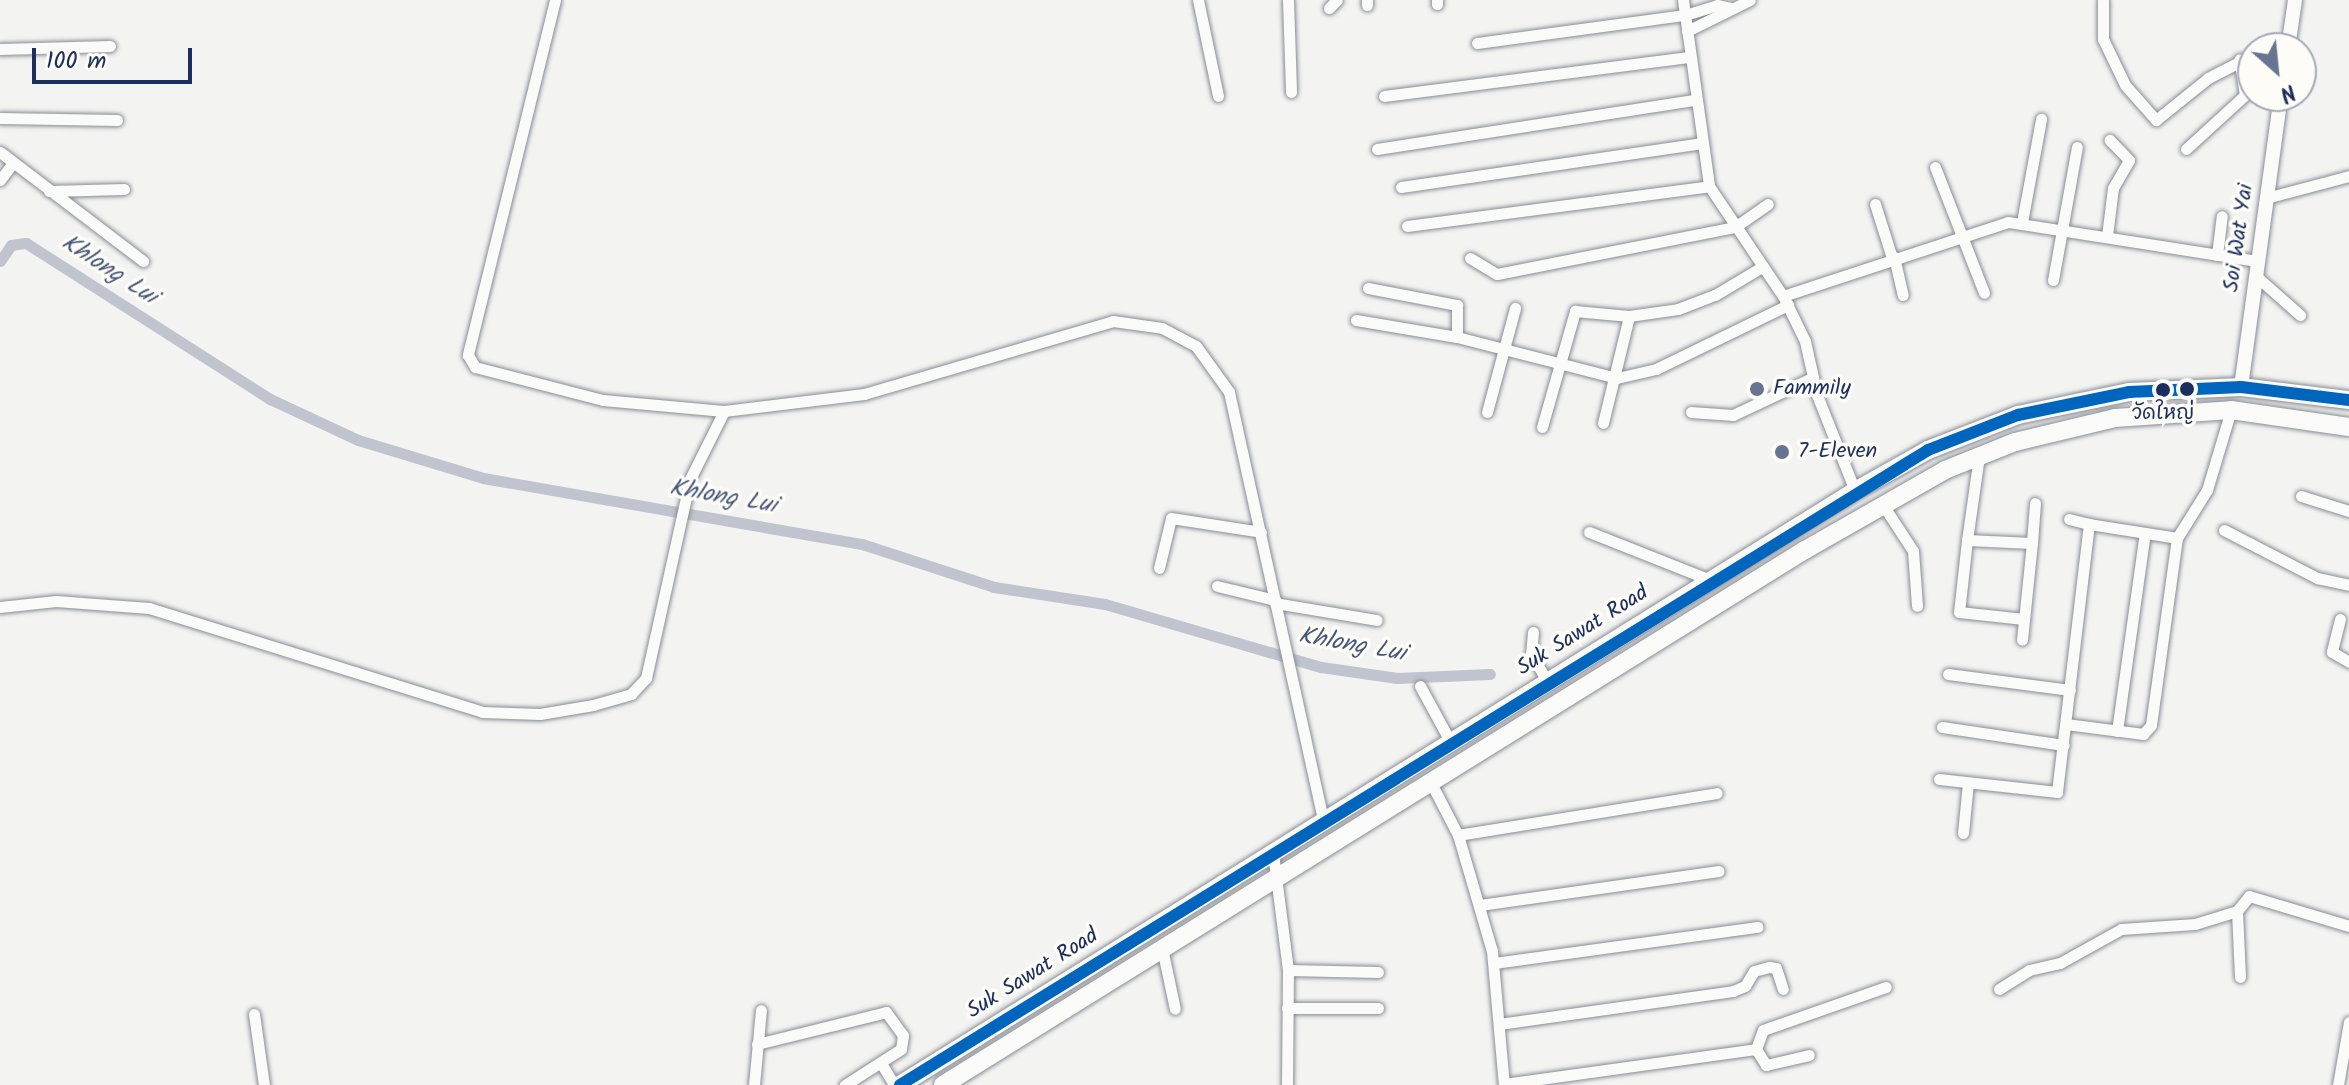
<!DOCTYPE html>
<meta charset="utf-8">
<style>
body{margin:0}
#map{position:relative;width:2349px;height:1085px;overflow:hidden;background:#f3f3f2;font-family:Kalam,"Playpen Sans Thai",sans-serif}
div>[style]{position:absolute}
.canal>*{height:11px;margin:-5.5px;padding:0 5.5px;transform-origin:5.5px;border-radius:5.5px;background:#c0c4ce}
.roads{filter:drop-shadow(0 0 2px #888c94) drop-shadow(0 0 2px #888c94)}
.minor>*{height:11px;margin:-5.5px;padding:0 5.5px;transform-origin:5.5px;border-radius:5.5px;background:#fafaf8}
.tertiary>*{height:14px;margin:-7px;padding:0 7px;transform-origin:7px;border-radius:7px;background:#fafaf8}
.primary>*{height:18px;margin:-9px;padding:0 9px;transform-origin:9px;border-radius:9px;background:#fafaf8}
.bus-1>*{height:12px;margin:-6px;padding:0 6px;transform-origin:6px;border-radius:6px;background:#0065bd}
.dots>*{width:22px;height:22px;translate:-50% -50%;box-sizing:border-box;border:4px solid #fdfcf7;border-radius:50%}
span{translate:-50% -50%;white-space:nowrap;text-align:center;line-height:1.15;-webkit-text-stroke:7px #fdfcf7;paint-order:stroke}
.bus-label{font-size:20px;color:#1b2f5e}
.street-label{font-size:22px;color:#1b2f5e}
.poi-label{font-size:22px;color:#1b2f5e}
.left{translate:0 -50%;text-align:left}
.water-label{font-size:24px;color:#46567b;font-style:italic}
.north{position:absolute;left:2237px;top:32px;width:80px;height:80px;box-sizing:border-box;background:#fdfcf7;border:2px solid #a3aaba;border-radius:50%;rotate:153deg;font-size:22px;font-weight:700;line-height:32px;text-align:center;color:#1b2f5e}
.north::after{content:'';display:block;margin:auto;width:28px;height:36px;background:#677492;clip-path:polygon(50% 0,100% 100%,50% 72%,0 100%)}
.scale{position:absolute;left:32px;top:48px;width:160px;height:36px;box-sizing:border-box;border:4px solid #1b2f5e;border-top:0;padding-left:10px;font-size:24px;line-height:28px;white-space:nowrap;color:#1b2f5e;-webkit-text-stroke:6px #fdfcf7;paint-order:stroke}
</style>
<div id="map">
<div class="canal">
<div style="left:0;top:261px;width:19px;rotate:-55deg"></div>
<div style="left:11px;top:245px;width:15px;rotate:-8deg"></div>
<div style="left:26px;top:243px;width:290px;rotate:32.6deg"></div>
<div style="left:270px;top:399px;width:97px;rotate:25deg"></div>
<div style="left:358px;top:440px;width:131px;rotate:16.9deg"></div>
<div style="left:483px;top:478px;width:385px;rotate:9.9deg"></div>
<div style="left:862px;top:544px;width:139px;rotate:18deg"></div>
<div style="left:994px;top:587px;width:112px;rotate:8.7deg"></div>
<div style="left:1105px;top:604px;width:225px;rotate:16.3deg"></div>
<div style="left:1321px;top:667px;width:77px;rotate:8.2deg"></div>
<div style="left:1397px;top:678px;width:93px;rotate:-2.5deg"></div>
</div>
<div class="roads">
<div class="minor">
<div style="left:555px;top:0;width:366px;rotate:103.8deg"></div>
<div style="left:468px;top:355px;width:14px;rotate:60deg"></div>
<div style="left:475px;top:367px;width:132px;rotate:14.5deg"></div>
<div style="left:603px;top:400px;width:121px;rotate:5.2deg"></div>
<div style="left:724px;top:411px;width:141px;rotate:-6.9deg"></div>
<div style="left:864px;top:394px;width:259px;rotate:-16.3deg"></div>
<div style="left:1113px;top:321px;width:49px;rotate:8.1deg"></div>
<div style="left:1162px;top:328px;width:38px;rotate:28deg"></div>
<div style="left:1196px;top:346px;width:57px;rotate:54.3deg"></div>
<div style="left:1229px;top:392px;width:438px;rotate:77.6deg"></div>
<div style="left:1198px;top:0;width:98px;rotate:78.2deg"></div>
<div style="left:1288px;top:0;width:92px;rotate:88.1deg"></div>
<div style="left:1367px;top:0;width:5px;rotate:90deg"></div>
<div style="left:1437px;top:0;width:4px;rotate:90deg"></div>
<div style="left:1683px;top:0;width:188px;rotate:82deg"></div>
<div style="left:1709px;top:186px;width:133px;rotate:56.1deg"></div>
<div style="left:1783px;top:296px;width:237px;rotate:-18.2deg"></div>
<div style="left:2008px;top:222px;width:253px;rotate:8.9deg"></div>
<div style="left:2103px;top:0;width:39px;rotate:90deg"></div>
<div style="left:2103px;top:39px;width:51px;rotate:64.4deg"></div>
<div style="left:2125px;top:85px;width:47px;rotate:48.5deg"></div>
<div style="left:2156px;top:120px;width:67px;rotate:-38.9deg"></div>
<div style="left:2208px;top:78px;width:51px;rotate:-27.1deg"></div>
<div style="left:1329px;top:8px;width:11px;rotate:-45deg"></div>
<div style="left:1687px;top:31px;width:70px;rotate:-26.2deg"></div>
<div style="left:1477px;top:43px;width:210px;rotate:-7.7deg"></div>
<div style="left:1685px;top:15px;width:34px;rotate:-17deg"></div>
<div style="left:1717px;top:5px;width:14px;rotate:12deg"></div>
<div style="left:0;top:49px;width:110px;rotate:-1.6deg"></div>
<div style="left:1384px;top:96px;width:307px;rotate:-7.3deg"></div>
<div style="left:0;top:118px;width:117px;rotate:1deg"></div>
<div style="left:1377px;top:149px;width:322px;rotate:-8.8deg"></div>
<div style="left:2186px;top:149px;width:80px;rotate:-42.5deg"></div>
<div style="left:2245px;top:95px;width:36px;rotate:-99deg"></div>
<div style="left:0;top:152px;width:180px;rotate:37.3deg"></div>
<div style="left:1935px;top:167px;width:135px;rotate:68.7deg"></div>
<div style="left:0;top:180px;width:20px;rotate:-53deg"></div>
<div style="left:1401px;top:187px;width:303px;rotate:-8.3deg"></div>
<div style="left:49px;top:191px;width:75px;rotate:-1.5deg"></div>
<div style="left:2266px;top:198px;width:86px;rotate:-14.8deg"></div>
<div style="left:1875px;top:204px;width:57px;rotate:72.5deg"></div>
<div style="left:2022px;top:222px;width:105px;rotate:-79.5deg"></div>
<div style="left:1407px;top:226px;width:305px;rotate:-7.5deg"></div>
<div style="left:2107px;top:236px;width:48px;rotate:-82.9deg"></div>
<div style="left:2113px;top:188px;width:32px;rotate:-60deg"></div>
<div style="left:2129px;top:160px;width:28px;rotate:-134deg"></div>
<div style="left:2217px;top:255px;width:39px;rotate:-83deg"></div>
<div style="left:1894px;top:257px;width:39px;rotate:77deg"></div>
<div style="left:1470px;top:258px;width:31px;rotate:31deg"></div>
<div style="left:1497px;top:274px;width:243px;rotate:-11.2deg"></div>
<div style="left:1735px;top:227px;width:40px;rotate:-34.9deg"></div>
<div style="left:2256px;top:276px;width:59px;rotate:41.6deg"></div>
<div style="left:2053px;top:280px;width:135px;rotate:-79.8deg"></div>
<div style="left:1368px;top:288px;width:91px;rotate:10.8deg"></div>
<div style="left:1457px;top:305px;width:32px;rotate:90deg"></div>
<div style="left:1785px;top:300px;width:46px;rotate:64deg"></div>
<div style="left:1805px;top:341px;width:55px;rotate:77.5deg"></div>
<div style="left:1817px;top:395px;width:103px;rotate:68.4deg"></div>
<div style="left:1356px;top:320px;width:102px;rotate:9.6deg"></div>
<div style="left:1457px;top:337px;width:165px;rotate:14.4deg"></div>
<div style="left:1617px;top:378px;width:40px;rotate:-13deg"></div>
<div style="left:1656px;top:369px;width:147px;rotate:-25.9deg"></div>
<div style="left:1487px;top:412px;width:108px;rotate:-74.9deg"></div>
<div style="left:1691px;top:412px;width:42px;rotate:4.1deg"></div>
<div style="left:1733px;top:415px;width:87px;rotate:-25.1deg"></div>
<div style="left:1603px;top:423px;width:110px;rotate:-76.3deg"></div>
<div style="left:1542px;top:427px;width:121px;rotate:-74.1deg"></div>
<div style="left:1575px;top:311px;width:54px;rotate:5.3deg"></div>
<div style="left:1629px;top:316px;width:49px;rotate:-8.1deg"></div>
<div style="left:1678px;top:309px;width:40px;rotate:-21deg"></div>
<div style="left:1715px;top:295px;width:55px;rotate:-30.8deg"></div>
<div style="left:1979px;top:456px;width:85px;rotate:98.1deg"></div>
<div style="left:1967px;top:540px;width:65px;rotate:2.6deg"></div>
<div style="left:2032px;top:543px;width:97px;rotate:95.9deg"></div>
<div style="left:2301px;top:496px;width:50px;rotate:17.4deg"></div>
<div style="left:1883px;top:505px;width:55px;rotate:56.9deg"></div>
<div style="left:1913px;top:551px;width:55px;rotate:85.8deg"></div>
<div style="left:2069px;top:519px;width:21px;rotate:14deg"></div>
<div style="left:2224px;top:530px;width:105px;rotate:27.3deg"></div>
<div style="left:2317px;top:578px;width:33px;rotate:12deg"></div>
<div style="left:1589px;top:532px;width:130px;rotate:21.6deg"></div>
<div style="left:1967px;top:540px;width:72px;rotate:96.3deg"></div>
<div style="left:1959px;top:612px;width:65px;rotate:6.1deg"></div>
<div style="left:2032px;top:543px;width:40px;rotate:-85.7deg"></div>
<div style="left:1159px;top:568px;width:51px;rotate:-76.5deg"></div>
<div style="left:1171px;top:518px;width:91px;rotate:8.8deg"></div>
<div style="left:1217px;top:586px;width:60px;rotate:13.6deg"></div>
<div style="left:1275px;top:603px;width:103px;rotate:9.5deg"></div>
<div style="left:0;top:607px;width:56px;rotate:-6.1deg"></div>
<div style="left:56px;top:601px;width:93px;rotate:4.3deg"></div>
<div style="left:149px;top:608px;width:349px;rotate:17.3deg"></div>
<div style="left:482px;top:712px;width:58px;rotate:2deg"></div>
<div style="left:540px;top:714px;width:54px;rotate:-9.6deg"></div>
<div style="left:593px;top:705px;width:40px;rotate:-16deg"></div>
<div style="left:631px;top:694px;width:22px;rotate:-47deg"></div>
<div style="left:646px;top:678px;width:204px;rotate:-77.5deg"></div>
<div style="left:690px;top:479px;width:76px;rotate:-63.4deg"></div>
<div style="left:2340px;top:619px;width:34px;rotate:104deg"></div>
<div style="left:2332px;top:652px;width:20px;rotate:30deg"></div>
<div style="left:1533px;top:632px;width:22px;rotate:95deg"></div>
<div style="left:1531px;top:654px;width:31px;rotate:59deg"></div>
<div style="left:1948px;top:674px;width:123px;rotate:7.5deg"></div>
<div style="left:1420px;top:686px;width:63px;rotate:61.4deg"></div>
<div style="left:2066px;top:724px;width:78px;rotate:7.4deg"></div>
<div style="left:2143px;top:734px;width:12px;rotate:-48deg"></div>
<div style="left:2151px;top:725px;width:189px;rotate:-82.1deg"></div>
<div style="left:2177px;top:538px;width:57px;rotate:-58deg"></div>
<div style="left:2207px;top:490px;width:84px;rotate:-73.3deg"></div>
<div style="left:1942px;top:727px;width:123px;rotate:8.4deg"></div>
<div style="left:2117px;top:731px;width:200px;rotate:-82deg"></div>
<div style="left:1939px;top:779px;width:119px;rotate:6.3deg"></div>
<div style="left:2057px;top:792px;width:270px;rotate:-83.2deg"></div>
<div style="left:2089px;top:524px;width:89px;rotate:9deg"></div>
<div style="left:1430px;top:781px;width:61px;rotate:62.6deg"></div>
<div style="left:1458px;top:835px;width:121px;rotate:73.7deg"></div>
<div style="left:1492px;top:951px;width:135px;rotate:84.9deg"></div>
<div style="left:1963px;top:833px;width:50px;rotate:-84.3deg"></div>
<div style="left:1458px;top:835px;width:262px;rotate:-9.2deg"></div>
<div style="left:1273px;top:853px;width:118px;rotate:82.7deg"></div>
<div style="left:1288px;top:970px;width:115px;rotate:90.5deg"></div>
<div style="left:1480px;top:905px;width:241px;rotate:-8.1deg"></div>
<div style="left:1162px;top:948px;width:62px;rotate:78deg"></div>
<div style="left:1494px;top:963px;width:266px;rotate:-7.8deg"></div>
<div style="left:1288px;top:970px;width:90px;rotate:1.3deg"></div>
<div style="left:2240px;top:977px;width:66px;rotate:-92.6deg"></div>
<div style="left:2237px;top:911px;width:19px;rotate:-51deg"></div>
<div style="left:2249px;top:896px;width:104px;rotate:16.7deg"></div>
<div style="left:1999px;top:989px;width:36px;rotate:-32deg"></div>
<div style="left:2029px;top:970px;width:32px;rotate:-13deg"></div>
<div style="left:2060px;top:963px;width:70px;rotate:-29.1deg"></div>
<div style="left:2121px;top:929px;width:74px;rotate:-3.9deg"></div>
<div style="left:2195px;top:924px;width:44px;rotate:-17.2deg"></div>
<div style="left:1287px;top:1008px;width:91px"></div>
<div style="left:254px;top:1014px;width:72px;rotate:82deg"></div>
<div style="left:1499px;top:1024px;width:236px;rotate:-8deg"></div>
<div style="left:1733px;top:991px;width:13px;rotate:-23deg"></div>
<div style="left:1745px;top:986px;width:17px;rotate:-59deg"></div>
<div style="left:1754px;top:971px;width:16px;rotate:-15deg"></div>
<div style="left:1769px;top:967px;width:7px;rotate:8deg"></div>
<div style="left:1776px;top:968px;width:22px;rotate:72deg"></div>
<div style="left:757px;top:1044px;width:133px;rotate:-13.9deg"></div>
<div style="left:886px;top:1012px;width:29px;rotate:54deg"></div>
<div style="left:903px;top:1035px;width:14px;rotate:98deg"></div>
<div style="left:901px;top:1049px;width:67px;rotate:147.3deg"></div>
<div style="left:1756px;top:1049px;width:19px;rotate:58deg"></div>
<div style="left:1766px;top:1065px;width:44px;rotate:-13.1deg"></div>
<div style="left:881px;top:1063px;width:26px;rotate:59deg"></div>
<div style="left:1504px;top:1084px;width:254px;rotate:-7.9deg"></div>
<div style="left:1756px;top:1049px;width:20px;rotate:-70deg"></div>
<div style="left:1763px;top:1030px;width:130px;rotate:-19.3deg"></div>
<div style="left:754px;top:1085px;width:75px;rotate:-84.7deg"></div>
<div style="left:2338px;top:1085px;width:64px;rotate:-80.1deg"></div>
</div>
<div class="tertiary">
<div style="left:2288px;top:48px;width:49px;rotate:-81.7deg"></div>
<div style="left:2241px;top:387px;width:294px;rotate:-82.2deg"></div>
</div>
<div class="primary">
<div style="left:900px;top:1085px;width:1125px;rotate:-31.88deg"></div>
<div style="left:1855px;top:491px;width:84px;rotate:-29.3deg"></div>
<div style="left:1928px;top:450px;width:97px;rotate:-21.3deg"></div>
<div style="left:2018px;top:415px;width:113px;rotate:-11.7deg"></div>
<div style="left:2129px;top:392px;width:112px;rotate:-2.6deg"></div>
<div style="left:2241px;top:387px;width:109px;rotate:6.9deg"></div>
<div style="left:943px;top:1085px;width:1015px;rotate:-31.83deg"></div>
<div style="left:1805px;top:550px;width:161px;rotate:-29.7deg"></div>
<div style="left:1945px;top:470px;width:75px;rotate:-21.8deg"></div>
<div style="left:2015px;top:442px;width:103px;rotate:-13.5deg"></div>
<div style="left:2115px;top:418px;width:116px;rotate:-3.9deg"></div>
<div style="left:2231px;top:410px;width:119px;rotate:8.2deg"></div>
</div>
</div>
<div class="bus-1">
<div style="left:900px;top:1085px;width:1208px;rotate:-31.7deg"></div>
<div style="left:1928px;top:450px;width:97px;rotate:-21.3deg"></div>
<div style="left:2018px;top:415px;width:113px;rotate:-11.7deg"></div>
<div style="left:2129px;top:392px;width:112px;rotate:-2.6deg"></div>
<div style="left:2241px;top:387px;width:109px;rotate:6.9deg"></div>
</div>
<div class="dots">
<div style="left:1757px;top:389px;background:#677492"></div>
<div style="left:2187px;top:389px;background:#1b2f5e"></div>
<div style="left:2163px;top:390px;background:#1b2f5e"></div>
<div style="left:1782px;top:452px;background:#677492"></div>
</div>
<div class="bus-label">
<span style="left:2163px;top:414px">วัดใหญ่</span>
</div>
<div class="street-label">
<span style="left:2239px;top:238px;rotate:-82deg">Soi Wat Yai</span>
<span style="left:1583px;top:631px;rotate:-32deg">Suk Sawat Road</span>
<span style="left:1033px;top:974px;rotate:-32deg">Suk Sawat Road</span>
</div>
<div class="poi-label">
<span class="left" style="left:1773px;top:389px">Fammily</span>
<span class="left" style="left:1798px;top:452px">7-Eleven</span>
</div>
<div class="water-label">
<span style="left:109px;top:270px;rotate:33deg">Khlong Lui</span>
<span style="left:723px;top:497px;rotate:10deg">Khlong Lui</span>
<span style="left:1352px;top:645px;rotate:10deg">Khlong Lui</span>
</div>
<div class="north">N</div>
<div class="scale">100 m</div>
</div>
